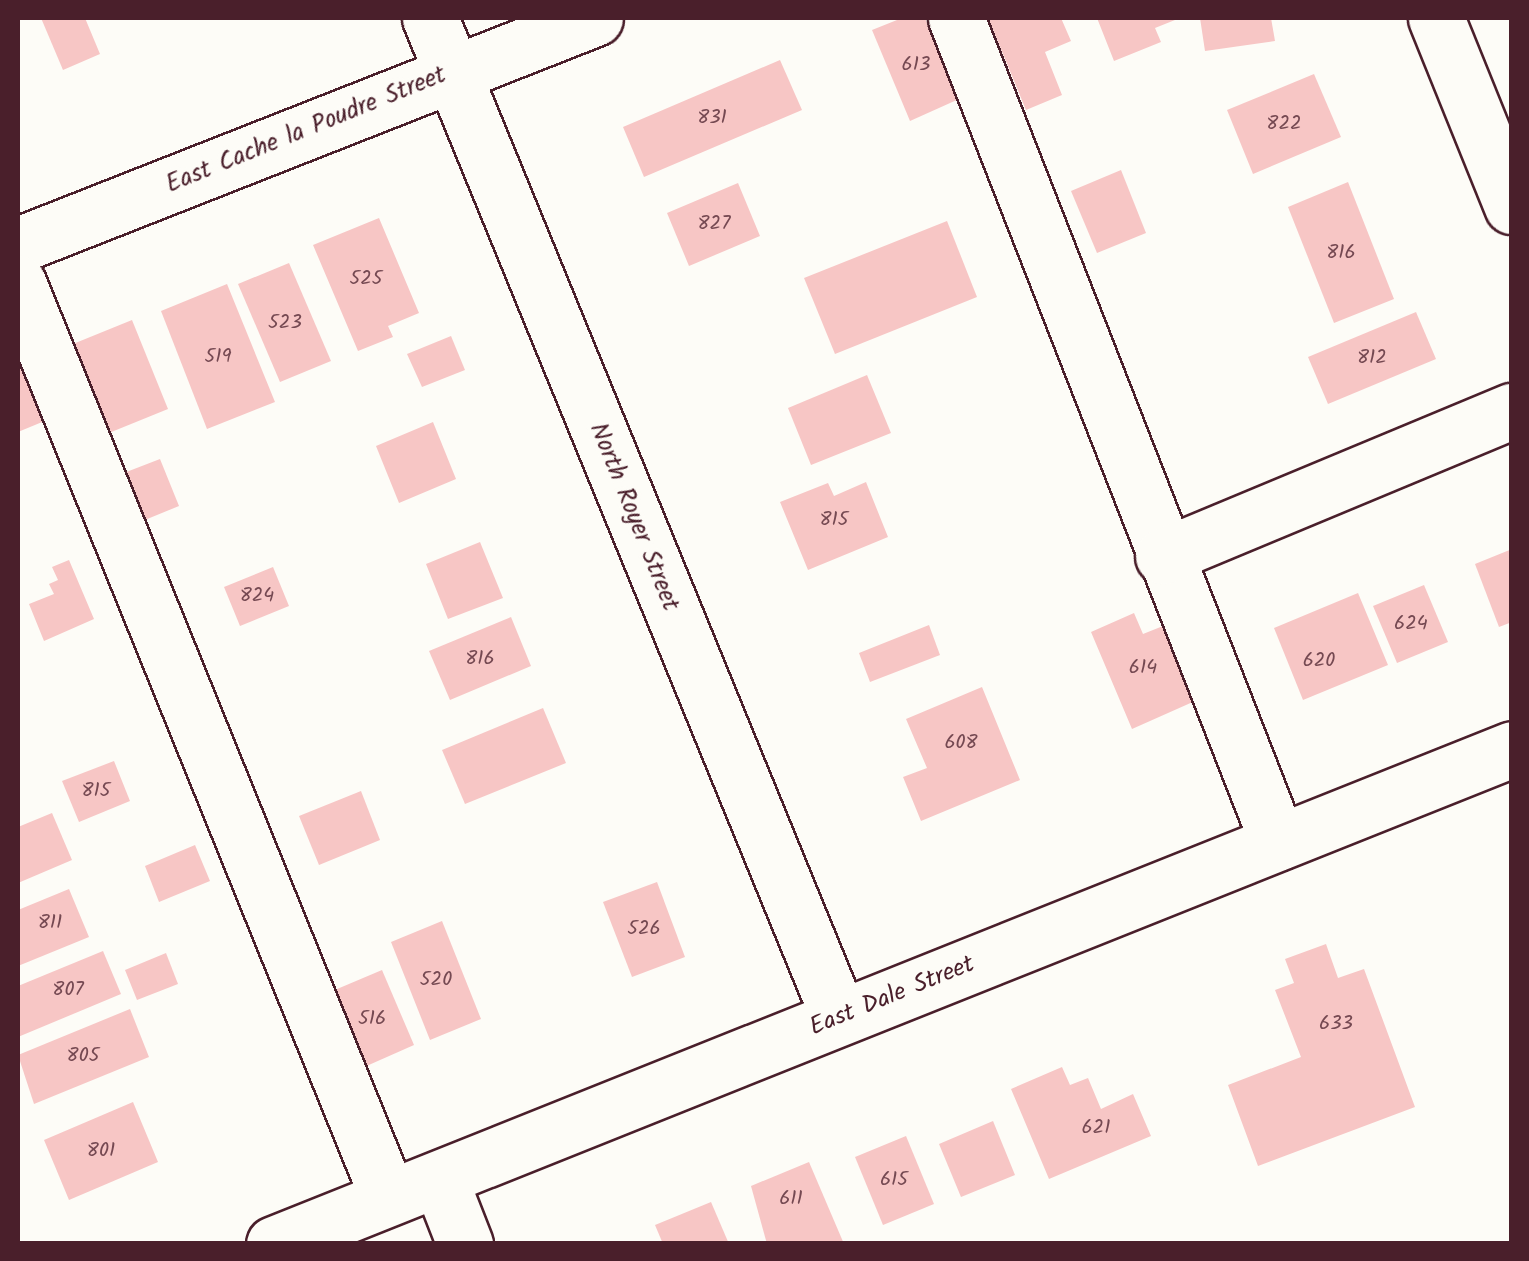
<!DOCTYPE html>
<style>
body{margin:0}
#map{position:relative;width:1529px;height:1261px;overflow:hidden;background:#fdfcf7;font-family:Kalam,sans-serif}
div>[style]{position:absolute}
[style*='--x']{left:calc(var(--x)*1px);top:calc(var(--y)*1px);width:calc(var(--w)*1px);rotate:calc(var(--a)*1deg)}
.building>*{inset:0;background:#f7c6c5}
.roads{filter:drop-shadow(2px 0 #4a1f2b) drop-shadow(-2px 0 #4a1f2b) drop-shadow(0 2px #4a1f2b) drop-shadow(0 -2px #4a1f2b)}
.minor>*{height:55px;margin:-27.5px;padding:0 27.5px;transform-origin:27.5px;border-radius:27.5px;background:#fdfcf7}
span{translate:-50% -50%;white-space:nowrap;text-align:center;line-height:1.15;-webkit-text-stroke:8px #fdfcf7;paint-order:stroke}
.number-label{font-size:20px;color:#754952}
.number-label span{-webkit-text-stroke-width:0}
.street-label{font-size:25px;color:#4a1f2b}
.frame{position:absolute;inset:0;border:20px solid #4a1f2b;pointer-events:none}
</style>
<div id="map">
<div class="building">
<div style="clip-path:polygon(41px 18px,85px 18px,100px 54px,63px 70px)"></div>
<div style="clip-path:polygon(902px 18px,925px 18px,959px 99px,910px 121px,872px 30px)"></div>
<div style="clip-path:polygon(1032px 18px,1061px 18px,1071px 41px,1045px 52px,1062px 95px,1026px 110px,989px 20px)"></div>
<div style="clip-path:polygon(1097px 18px,1180px 18px,1155px 28px,1161px 42px,1114px 61px)"></div>
<div style="clip-path:polygon(1200px 18px,1271px 18px,1275px 41px,1205px 51px)"></div>
<div style="clip-path:polygon(780px 60px,802px 110px,644px 177px,623px 127px)"></div>
<div style="clip-path:polygon(1314px 74px,1341px 137px,1253px 174px,1227px 110px)"></div>
<div style="clip-path:polygon(1121px 170px,1146px 233px,1097px 253px,1071px 191px)"></div>
<div style="clip-path:polygon(1348px 182px,1394px 299px,1334px 323px,1288px 207px)"></div>
<div style="clip-path:polygon(738px 183px,760px 236px,689px 266px,667px 213px)"></div>
<div style="clip-path:polygon(379px 218px,419px 313px,388px 326px,393px 337px,358px 351px,313px 245px)"></div>
<div style="clip-path:polygon(947px 221px,977px 297px,835px 354px,804px 278px)"></div>
<div style="clip-path:polygon(289px 263px,331px 361px,280px 382px,238px 284px)"></div>
<div style="clip-path:polygon(227px 284px,275px 402px,207px 429px,161px 311px)"></div>
<div style="clip-path:polygon(1416px 312px,1436px 359px,1328px 404px,1308px 357px)"></div>
<div style="clip-path:polygon(132px 320px,168px 409px,104px 435px,68px 346px)"></div>
<div style="clip-path:polygon(451px 336px,465px 370px,422px 387px,407px 354px)"></div>
<div style="clip-path:polygon(26px 367px,47px 420px,18px 432px,18px 370px)"></div>
<div style="clip-path:polygon(867px 375px,891px 433px,811px 465px,788px 408px)"></div>
<div style="clip-path:polygon(433px 422px,456px 479px,399px 503px,376px 446px)"></div>
<div style="clip-path:polygon(160px 459px,179px 506px,135px 524px,116px 476px)"></div>
<div style="clip-path:polygon(866px 482px,888px 537px,808px 570px,780px 502px,828px 483px,834px 496px)"></div>
<div style="clip-path:polygon(480px 542px,503px 598px,448px 619px,426px 564px)"></div>
<div style="clip-path:polygon(1512px 549px,1512px 622px,1499px 627px,1475px 564px)"></div>
<div style="clip-path:polygon(69px 560px,94px 619px,44px 641px,29px 604px,54px 594px,49px 584px,58px 580px,52px 567px)"></div>
<div style="clip-path:polygon(273px 567px,289px 606px,240px 626px,224px 587px)"></div>
<div style="clip-path:polygon(1424px 585px,1448px 642px,1397px 663px,1373px 606px)"></div>
<div style="clip-path:polygon(1358px 593px,1388px 665px,1303px 700px,1274px 628px)"></div>
<div style="clip-path:polygon(1134px 613px,1143px 634px,1163px 626px,1195px 701px,1132px 729px,1091px 632px)"></div>
<div style="clip-path:polygon(511px 617px,531px 666px,450px 700px,429px 651px)"></div>
<div style="clip-path:polygon(929px 625px,940px 655px,870px 682px,859px 653px)"></div>
<div style="clip-path:polygon(982px 687px,1020px 780px,921px 821px,903px 777px,927px 768px,906px 719px)"></div>
<div style="clip-path:polygon(543px 708px,566px 763px,465px 804px,442px 750px)"></div>
<div style="clip-path:polygon(114px 761px,130px 801px,79px 822px,62px 781px)"></div>
<div style="clip-path:polygon(361px 791px,380px 840px,319px 865px,299px 816px)"></div>
<div style="clip-path:polygon(52px 813px,72px 860px,18px 883px,18px 827px)"></div>
<div style="clip-path:polygon(195px 845px,210px 881px,159px 902px,145px 866px)"></div>
<div style="clip-path:polygon(657px 882px,685px 957px,632px 977px,603px 902px)"></div>
<div style="clip-path:polygon(69px 889px,89px 937px,18px 966px,18px 910px)"></div>
<div style="clip-path:polygon(442px 921px,481px 1019px,430px 1040px,391px 942px)"></div>
<div style="clip-path:polygon(1326px 944px,1338px 978px,1364px 969px,1415px 1107px,1258px 1166px,1228px 1085px,1301px 1057px,1275px 990px,1294px 983px,1285px 959px)"></div>
<div style="clip-path:polygon(103px 951px,121px 994px,18px 1037px,18px 986px)"></div>
<div style="clip-path:polygon(166px 953px,178px 984px,137px 1000px,125px 970px)"></div>
<div style="clip-path:polygon(382px 970px,414px 1045px,362px 1068px,330px 992px)"></div>
<div style="clip-path:polygon(130px 1009px,149px 1057px,34px 1104px,18px 1055px)"></div>
<div style="clip-path:polygon(1062px 1067px,1070px 1085px,1088px 1078px,1101px 1109px,1133px 1094px,1151px 1136px,1049px 1179px,1011px 1089px)"></div>
<div style="clip-path:polygon(133px 1102px,158px 1162px,69px 1200px,44px 1140px)"></div>
<div style="clip-path:polygon(993px 1121px,1015px 1175px,961px 1197px,939px 1144px)"></div>
<div style="clip-path:polygon(906px 1136px,934px 1204px,883px 1225px,855px 1157px)"></div>
<div style="clip-path:polygon(809px 1162px,844px 1244px,767px 1244px,751px 1186px)"></div>
<div style="clip-path:polygon(711px 1202px,729px 1244px,663px 1244px,655px 1225px)"></div>
</div>
<div class="roads">
<div class="minor">
<div style="--x:430;--y:18;--w:1079;--a:67.74"></div>
<div style="--x:956;--y:18;--w:885;--a:68.66"></div>
<div style="--x:1436;--y:18;--w:203;--a:68"></div>
<div style="--x:18;--y:245;--w:620;--a:-21.48"></div>
<div style="--x:18;--y:283;--w:986;--a:67.96"></div>
<div style="--x:1163;--y:556;--w:378;--a:-22.6"></div>
<div style="--x:440;--y:1180;--w:69;--a:68.7"></div>
<div style="--x:274;--y:1244;--w:1333;--a:-21.79"></div>
</div>
</div>
<div class="number-label">
<span style="left:916px;top:65px">613</span>
<span style="left:712px;top:118px">831</span>
<span style="left:1284px;top:124px">822</span>
<span style="left:714px;top:224px">827</span>
<span style="left:1341px;top:253px">816</span>
<span style="left:366px;top:279px">525</span>
<span style="left:285px;top:323px">523</span>
<span style="left:218px;top:357px">519</span>
<span style="left:1372px;top:358px">812</span>
<span style="left:834px;top:520px">815</span>
<span style="left:257px;top:596px">824</span>
<span style="left:1411px;top:624px">624</span>
<span style="left:480px;top:659px">816</span>
<span style="left:1319px;top:661px">620</span>
<span style="left:1143px;top:668px">614</span>
<span style="left:961px;top:743px">608</span>
<span style="left:96px;top:791px">815</span>
<span style="left:50px;top:923px">811</span>
<span style="left:644px;top:929px">526</span>
<span style="left:436px;top:980px">520</span>
<span style="left:68px;top:990px">807</span>
<span style="left:372px;top:1019px">516</span>
<span style="left:1336px;top:1024px">633</span>
<span style="left:83px;top:1056px">805</span>
<span style="left:1096px;top:1128px">621</span>
<span style="left:101px;top:1151px">801</span>
<span style="left:894px;top:1180px">615</span>
<span style="left:791px;top:1199px">611</span>
</div>
<div class="street-label">
<span style="left:306px;top:130px;rotate:-22deg">East Cache la Poudre Street</span>
<span style="left:634px;top:517px;rotate:68deg">North Royer Street</span>
<span style="left:892px;top:996px;rotate:-22deg">East Dale Street</span>
</div>
<div class="frame"></div>
</div>
